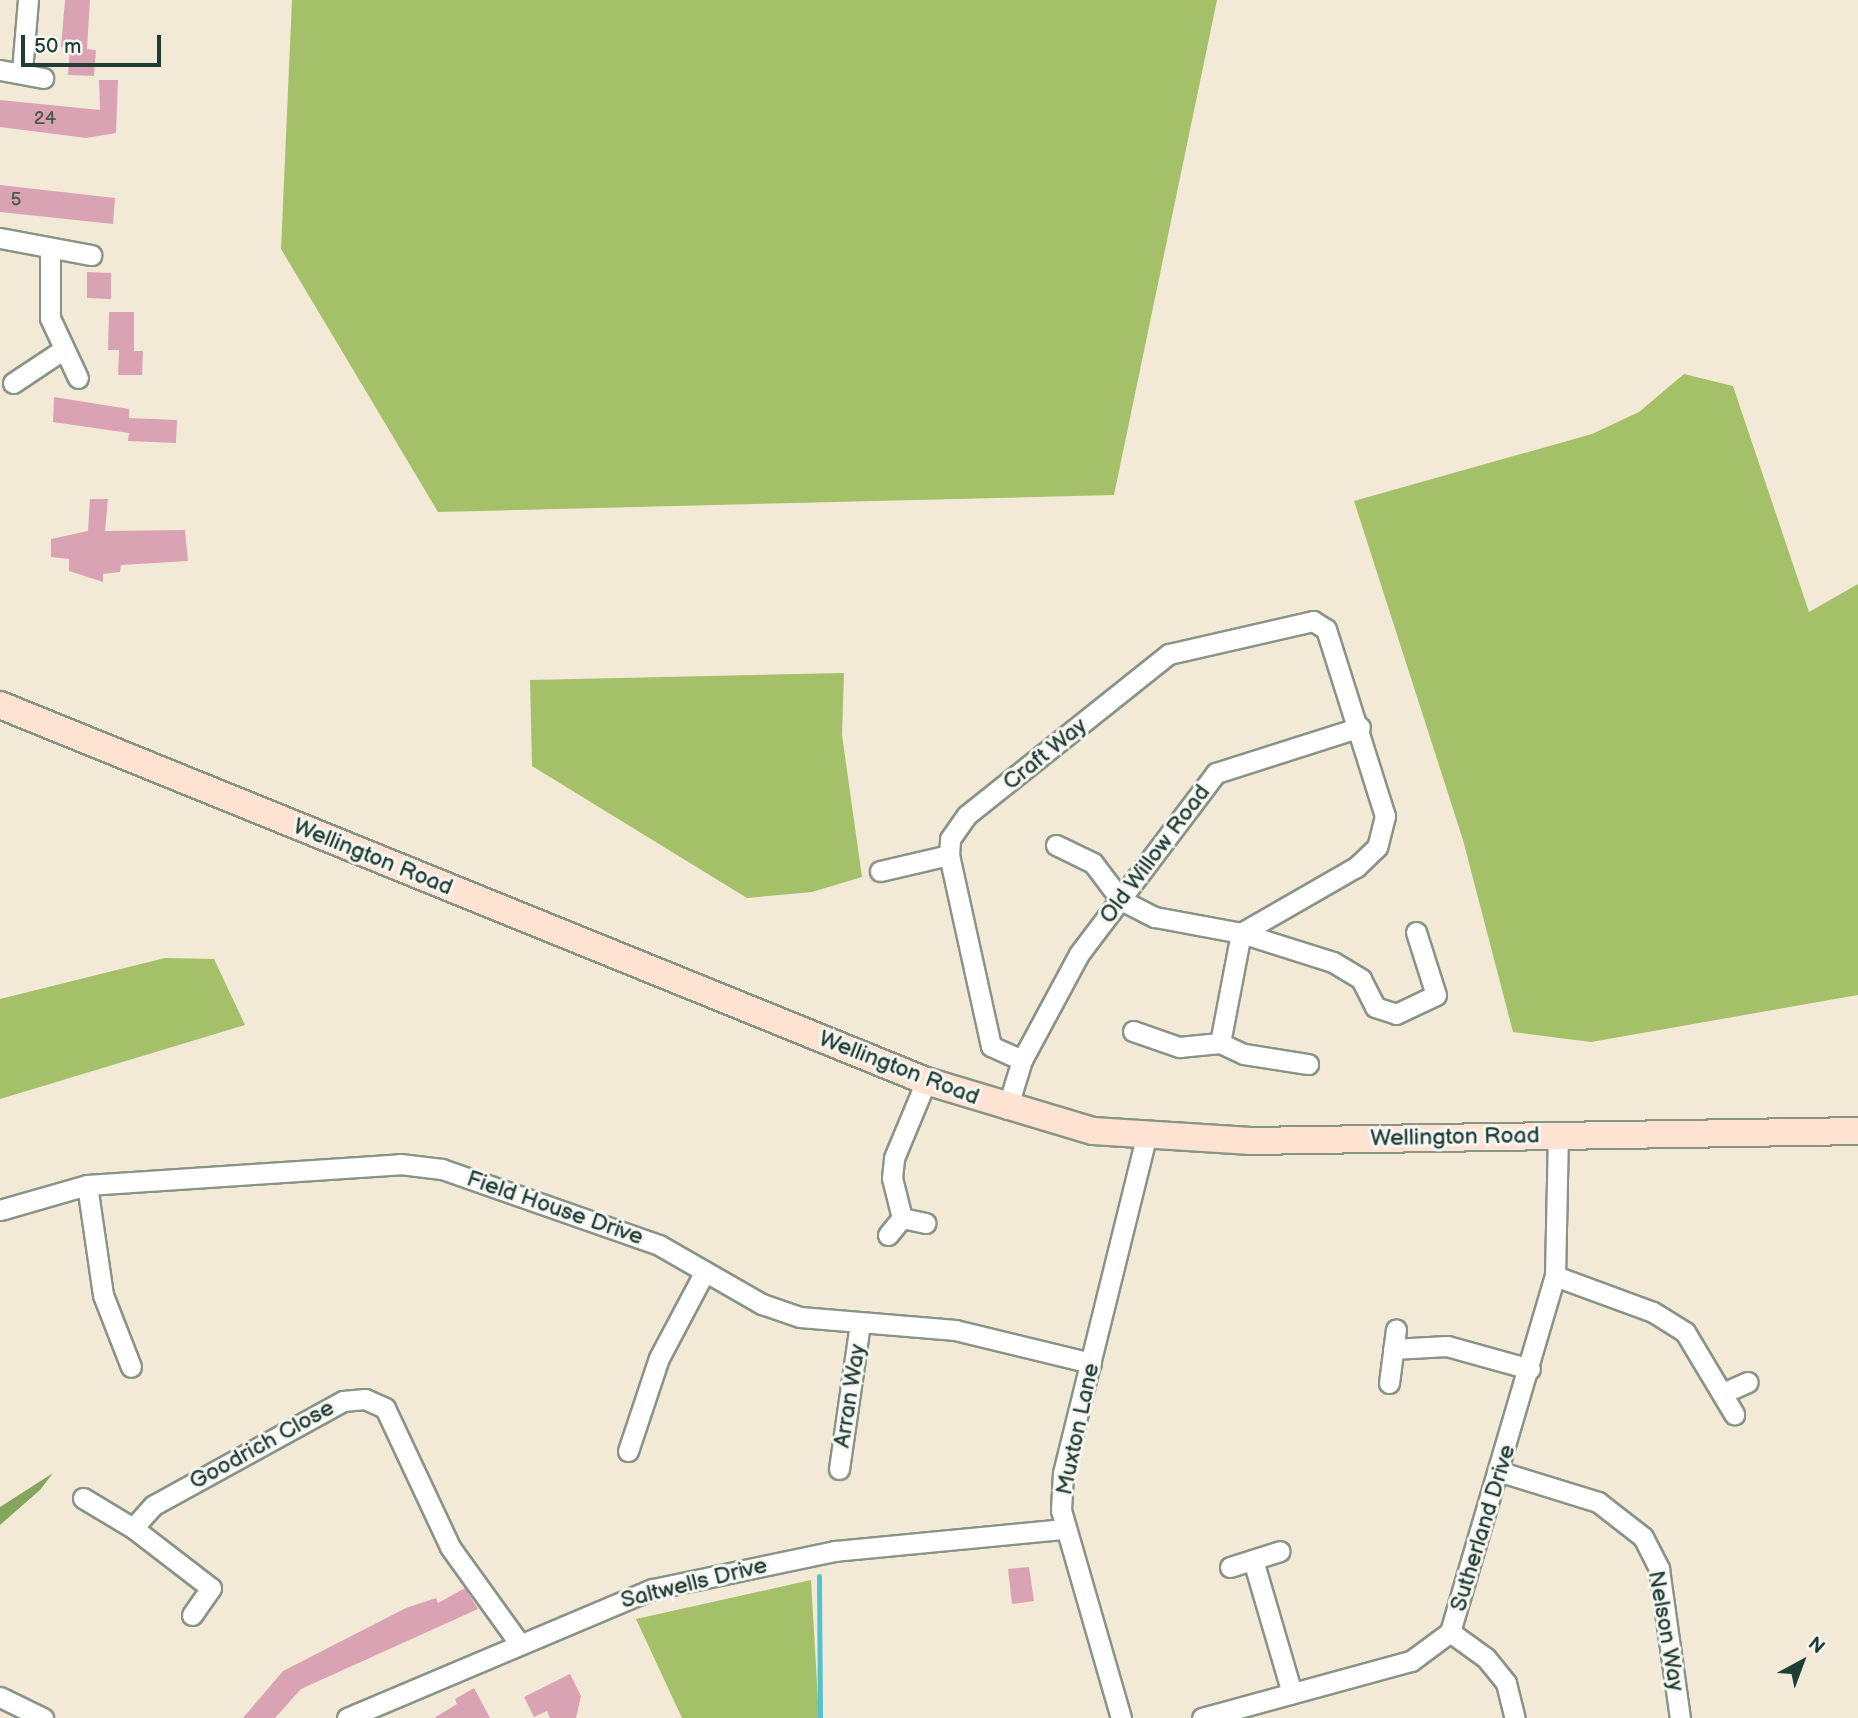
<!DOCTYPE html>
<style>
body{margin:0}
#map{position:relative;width:1858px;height:1718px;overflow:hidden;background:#f2ead7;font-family:"Balsamiq Sans",sans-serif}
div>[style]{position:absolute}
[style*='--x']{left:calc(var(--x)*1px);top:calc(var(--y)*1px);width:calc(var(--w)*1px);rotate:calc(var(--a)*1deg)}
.green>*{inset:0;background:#a4c068}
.forest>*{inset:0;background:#83a65c}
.stream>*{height:5px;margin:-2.5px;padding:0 2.5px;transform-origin:2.5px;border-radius:2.5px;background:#54c1cc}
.building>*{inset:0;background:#daa3b4}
.roads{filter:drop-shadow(2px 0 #889486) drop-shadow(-2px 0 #889486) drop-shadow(0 2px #889486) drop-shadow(0 -2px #889486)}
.street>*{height:19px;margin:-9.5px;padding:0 9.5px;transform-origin:9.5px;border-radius:9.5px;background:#fff}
.secondary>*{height:26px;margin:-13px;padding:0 13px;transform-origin:13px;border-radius:13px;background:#fee3d2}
span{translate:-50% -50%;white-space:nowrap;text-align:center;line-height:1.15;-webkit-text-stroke:6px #f6f6f2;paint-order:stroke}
.number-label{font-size:19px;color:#4e5654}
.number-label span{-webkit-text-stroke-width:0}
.street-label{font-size:23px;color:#1f3d34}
.north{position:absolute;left:1767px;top:1627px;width:70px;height:70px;-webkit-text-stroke:5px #f6f6f2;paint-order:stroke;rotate:41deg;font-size:19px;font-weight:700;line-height:28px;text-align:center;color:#1f3d34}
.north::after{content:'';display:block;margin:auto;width:24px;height:32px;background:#1f3d34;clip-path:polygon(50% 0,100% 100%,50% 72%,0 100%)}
.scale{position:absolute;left:21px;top:35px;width:140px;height:32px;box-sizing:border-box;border:4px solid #1f3d34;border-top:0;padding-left:9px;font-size:21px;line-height:24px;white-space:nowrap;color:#1f3d34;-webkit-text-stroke:5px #f6f6f2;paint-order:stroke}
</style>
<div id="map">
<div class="green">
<div style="clip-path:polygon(292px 0,1217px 0,1114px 495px,438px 512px,281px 249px)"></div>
<div style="clip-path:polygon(1684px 374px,1733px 386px,1809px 612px,1858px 584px,1858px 995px,1591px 1042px,1513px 1032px,1463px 840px,1354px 501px,1592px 434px,1639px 412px)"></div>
<div style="clip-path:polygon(844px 673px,842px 735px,862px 877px,812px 892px,747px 898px,532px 766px,530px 680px)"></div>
<div style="clip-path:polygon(165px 958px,214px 959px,245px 1025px,0 1099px,0 999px)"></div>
<div style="clip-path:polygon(811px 1580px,819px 1718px,682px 1718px,636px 1619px)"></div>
</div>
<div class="forest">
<div style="clip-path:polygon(53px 1473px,40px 1490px,0 1525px,0 1507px)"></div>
</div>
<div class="stream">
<div style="--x:819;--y:1576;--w:142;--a:89.6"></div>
</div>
<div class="building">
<div style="clip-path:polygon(65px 0,90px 0,87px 49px,96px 50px,94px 76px,68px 75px,70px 47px,61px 47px)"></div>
<div style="clip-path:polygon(99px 80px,118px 80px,116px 133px,86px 138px,0 127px,0 100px,100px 110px)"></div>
<div style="clip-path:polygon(0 185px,115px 198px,113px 224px,0 212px)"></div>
<div style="clip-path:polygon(87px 272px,111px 273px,111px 299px,87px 298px)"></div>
<div style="clip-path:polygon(109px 312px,134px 312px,134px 351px,143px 351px,142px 375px,118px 375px,119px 350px,108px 350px)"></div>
<div style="clip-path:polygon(54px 397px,129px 409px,129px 418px,177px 420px,176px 443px,128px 441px,129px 433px,53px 422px)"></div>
<div style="clip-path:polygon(90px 499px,108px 499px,105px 531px,185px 530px,188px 561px,121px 565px,120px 572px,103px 574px,103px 582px,69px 571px,69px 559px,51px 557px,51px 539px,88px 531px)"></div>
<div style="clip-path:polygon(1029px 1567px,1034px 1601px,1012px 1604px,1008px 1569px)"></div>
<div style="clip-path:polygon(465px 1588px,478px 1609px,301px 1689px,275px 1718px,243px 1718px,283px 1671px,406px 1608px,436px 1598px,438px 1603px)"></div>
<div style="clip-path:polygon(570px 1674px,581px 1696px,576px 1718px,550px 1718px,547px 1711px,534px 1717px,524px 1697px)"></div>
<div style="clip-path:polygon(474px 1688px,490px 1718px,434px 1718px,457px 1704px,455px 1699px)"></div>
</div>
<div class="roads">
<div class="street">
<div style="--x:0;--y:70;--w:44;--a:10.5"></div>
<div style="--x:22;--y:71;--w:71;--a:-85.2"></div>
<div style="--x:0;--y:238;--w:93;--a:10.6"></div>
<div style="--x:50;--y:249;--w:69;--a:90"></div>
<div style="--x:50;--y:318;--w:66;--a:65"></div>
<div style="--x:13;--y:383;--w:58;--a:-33.7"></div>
<div style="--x:1056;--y:845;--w:41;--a:25.9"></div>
<div style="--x:1093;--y:863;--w:46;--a:52.9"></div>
<div style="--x:1121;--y:900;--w:38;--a:27"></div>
<div style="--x:1155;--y:917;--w:87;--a:10.5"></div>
<div style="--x:1241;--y:933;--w:96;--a:17.5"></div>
<div style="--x:1333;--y:962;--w:33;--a:31"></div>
<div style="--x:1361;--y:979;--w:31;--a:63"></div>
<div style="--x:1375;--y:1007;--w:22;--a:18"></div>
<div style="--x:1396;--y:1014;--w:44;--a:-25.4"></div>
<div style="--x:1436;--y:995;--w:66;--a:-107.6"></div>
<div style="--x:880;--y:871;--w:71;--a:-13.1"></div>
<div style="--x:1133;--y:1031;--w:49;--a:19.2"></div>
<div style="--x:1179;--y:1047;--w:41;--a:-5.6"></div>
<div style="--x:1220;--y:1043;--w:26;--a:25"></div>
<div style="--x:1244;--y:1054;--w:65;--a:8.9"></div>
<div style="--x:1220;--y:1043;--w:112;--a:-79.2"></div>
<div style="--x:1022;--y:1060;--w:120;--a:-61.7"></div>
<div style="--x:1079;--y:954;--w:227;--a:-52.9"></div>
<div style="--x:1216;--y:773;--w:151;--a:-17.7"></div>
<div style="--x:1007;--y:1109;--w:51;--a:-73"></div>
<div style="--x:1022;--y:1060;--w:34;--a:-156"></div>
<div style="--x:991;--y:1046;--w:196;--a:-102.4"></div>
<div style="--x:949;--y:855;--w:16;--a:-86"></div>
<div style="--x:950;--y:839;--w:29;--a:-55"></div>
<div style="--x:967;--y:815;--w:258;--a:-38.6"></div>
<div style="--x:1169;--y:654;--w:148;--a:-12.9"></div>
<div style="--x:1313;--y:621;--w:15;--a:32"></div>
<div style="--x:1326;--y:629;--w:196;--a:72.5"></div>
<div style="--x:1385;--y:816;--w:32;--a:104"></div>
<div style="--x:1377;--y:847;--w:29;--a:136"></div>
<div style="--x:1356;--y:867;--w:133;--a:150.1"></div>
<div style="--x:87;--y:1185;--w:111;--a:81.7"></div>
<div style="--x:103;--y:1295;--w:77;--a:68.7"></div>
<div style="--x:0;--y:1210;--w:91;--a:-16"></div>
<div style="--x:87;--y:1185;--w:314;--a:-3.8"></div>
<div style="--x:400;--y:1164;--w:42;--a:6.8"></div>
<div style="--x:442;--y:1169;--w:230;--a:19.3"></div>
<div style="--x:659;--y:1245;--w:119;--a:29.8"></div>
<div style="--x:762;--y:1304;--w:40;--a:18.9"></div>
<div style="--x:800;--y:1317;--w:156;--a:4.8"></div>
<div style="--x:955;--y:1330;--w:140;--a:13.6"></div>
<div style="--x:902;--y:1218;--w:24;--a:12"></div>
<div style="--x:888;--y:1235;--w:22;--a:-51"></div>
<div style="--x:902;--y:1218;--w:41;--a:-104"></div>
<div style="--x:892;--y:1178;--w:20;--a:-84"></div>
<div style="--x:894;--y:1158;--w:83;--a:-67.4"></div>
<div style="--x:1555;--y:1276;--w:104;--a:20.2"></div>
<div style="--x:1653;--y:1312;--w:38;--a:32"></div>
<div style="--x:1685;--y:1332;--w:96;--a:59.1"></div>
<div style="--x:1393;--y:1349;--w:54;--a:-3.2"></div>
<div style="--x:1447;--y:1346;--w:86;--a:15.5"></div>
<div style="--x:1389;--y:1383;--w:54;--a:-82.6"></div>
<div style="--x:1723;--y:1393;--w:27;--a:-24"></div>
<div style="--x:628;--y:1451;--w:98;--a:-71.6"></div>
<div style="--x:659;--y:1358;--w:98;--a:-62.1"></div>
<div style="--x:839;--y:1469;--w:148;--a:-81.8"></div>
<div style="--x:1501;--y:1472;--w:102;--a:17.2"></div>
<div style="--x:1598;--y:1502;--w:57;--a:37.9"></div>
<div style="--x:1643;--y:1537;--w:36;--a:63"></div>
<div style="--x:1659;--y:1569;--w:150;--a:82"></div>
<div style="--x:83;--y:1498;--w:58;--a:31"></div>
<div style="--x:1253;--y:1560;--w:139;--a:73.7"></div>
<div style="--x:1230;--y:1567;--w:52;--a:-17.7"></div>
<div style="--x:192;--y:1615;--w:33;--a:-55"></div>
<div style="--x:211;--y:1588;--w:98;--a:-142.4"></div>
<div style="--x:133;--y:1528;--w:31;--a:-48"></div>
<div style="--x:154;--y:1505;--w:216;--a:-28.8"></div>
<div style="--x:343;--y:1401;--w:22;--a:-5"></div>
<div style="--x:365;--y:1399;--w:22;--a:24"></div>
<div style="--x:385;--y:1408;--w:153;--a:64.9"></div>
<div style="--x:450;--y:1547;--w:118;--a:54.3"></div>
<div style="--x:1450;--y:1632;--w:44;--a:35.8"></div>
<div style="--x:1486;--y:1658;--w:32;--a:51"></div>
<div style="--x:1506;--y:1683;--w:36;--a:76"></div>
<div style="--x:0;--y:1697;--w:48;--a:26"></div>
<div style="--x:347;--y:1718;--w:332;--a:-22.9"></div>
<div style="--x:653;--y:1589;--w:186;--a:-11.8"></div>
<div style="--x:835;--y:1551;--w:229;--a:-5.5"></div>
<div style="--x:1121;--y:1718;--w:216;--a:-106.1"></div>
<div style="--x:1061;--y:1510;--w:37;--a:-87"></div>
<div style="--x:1063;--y:1473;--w:346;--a:-76.1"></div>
<div style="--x:1202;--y:1718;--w:217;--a:-15.3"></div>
<div style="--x:1411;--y:1661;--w:49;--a:-36.6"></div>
<div style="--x:1450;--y:1632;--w:371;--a:-73.6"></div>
<div style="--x:1555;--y:1276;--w:140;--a:-88.8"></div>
</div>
<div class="secondary">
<div style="--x:0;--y:705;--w:999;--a:22.1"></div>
<div style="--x:926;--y:1081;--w:174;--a:16.7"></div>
<div style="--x:1093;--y:1131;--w:158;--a:3.6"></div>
<div style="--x:1251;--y:1141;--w:607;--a:-0.94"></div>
</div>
</div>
<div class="number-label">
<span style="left:45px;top:119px">24</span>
<span style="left:16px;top:200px">5</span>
</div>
<div class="street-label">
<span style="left:1045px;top:754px;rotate:-39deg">Craft Way</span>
<span style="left:1155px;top:854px;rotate:-53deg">Old Willow Road</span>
<span style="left:373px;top:857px;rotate:22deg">Wellington Road</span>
<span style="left:899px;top:1068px;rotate:21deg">Wellington Road</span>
<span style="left:1455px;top:1137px;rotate:-1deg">Wellington Road</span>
<span style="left:555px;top:1208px;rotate:19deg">Field House Drive</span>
<span style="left:850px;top:1396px;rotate:-81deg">Arran Way</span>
<span style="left:1078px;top:1429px;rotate:-78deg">Muxton Lane</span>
<span style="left:262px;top:1445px;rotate:-29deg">Goodrich Close</span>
<span style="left:1483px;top:1528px;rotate:-73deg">Sutherland Drive</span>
<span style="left:694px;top:1583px;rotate:-14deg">Saltwells Drive</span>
<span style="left:1666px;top:1631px;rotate:80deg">Nelson Way</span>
</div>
<div class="north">N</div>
<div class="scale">50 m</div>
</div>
